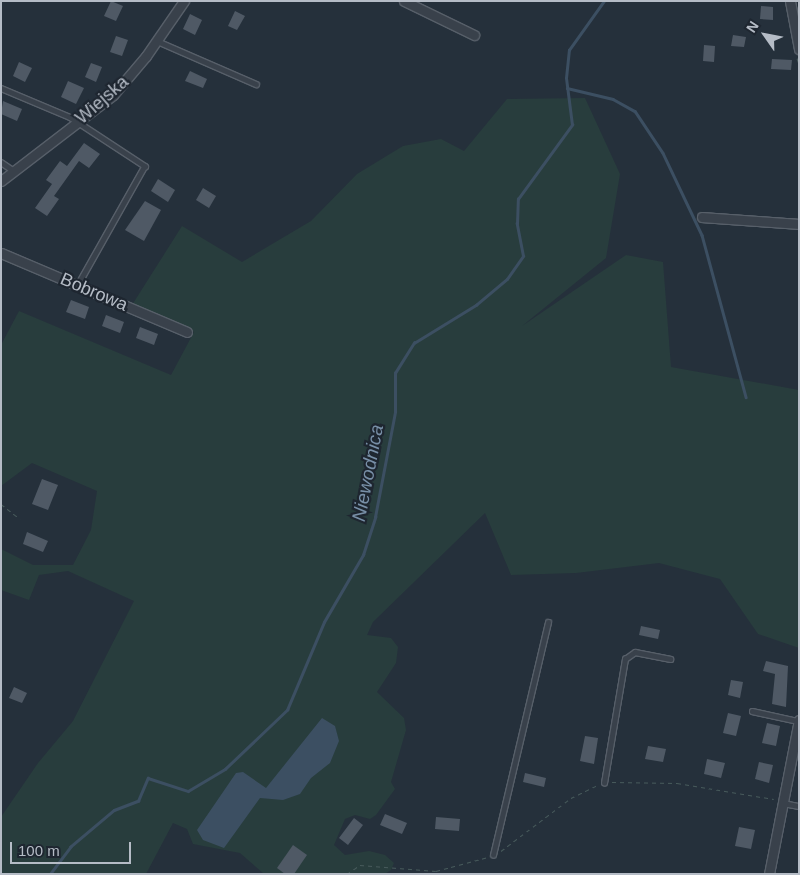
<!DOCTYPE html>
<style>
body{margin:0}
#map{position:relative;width:800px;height:875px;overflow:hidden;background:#25303b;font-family:Arial,sans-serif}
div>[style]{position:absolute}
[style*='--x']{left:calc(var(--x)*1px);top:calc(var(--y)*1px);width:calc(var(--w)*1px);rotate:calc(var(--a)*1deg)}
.green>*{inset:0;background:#283d3d}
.water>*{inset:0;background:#3c4f62}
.stream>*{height:2.5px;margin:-1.25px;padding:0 1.25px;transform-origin:1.25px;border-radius:1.25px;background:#3c4f62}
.building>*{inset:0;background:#4f5965}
.path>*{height:1px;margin-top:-0.5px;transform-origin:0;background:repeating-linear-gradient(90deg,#475a5b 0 4px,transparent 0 8px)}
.roads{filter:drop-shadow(1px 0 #575f69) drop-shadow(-1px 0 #575f69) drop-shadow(0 1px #575f69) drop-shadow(0 -1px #575f69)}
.lane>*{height:4.5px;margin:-2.25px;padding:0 2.25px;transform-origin:2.25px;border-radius:2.25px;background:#39414b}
.street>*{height:9px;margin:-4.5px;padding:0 4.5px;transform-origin:4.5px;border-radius:4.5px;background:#39414b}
span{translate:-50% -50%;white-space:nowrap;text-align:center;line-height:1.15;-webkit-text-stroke:4.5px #1e2630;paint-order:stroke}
.street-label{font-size:18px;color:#b5bcc6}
.water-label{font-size:19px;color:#788fa7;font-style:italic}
.frame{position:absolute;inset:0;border:2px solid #b5bcc6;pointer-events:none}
.north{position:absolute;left:740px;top:10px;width:50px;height:50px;-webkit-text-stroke:4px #1e2630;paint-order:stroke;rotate:303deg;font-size:14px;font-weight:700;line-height:20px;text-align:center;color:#b5bcc6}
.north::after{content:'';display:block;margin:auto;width:18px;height:22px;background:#b5bcc6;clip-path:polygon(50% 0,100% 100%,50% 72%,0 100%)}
.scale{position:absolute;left:10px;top:842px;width:121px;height:22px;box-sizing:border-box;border:2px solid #b5bcc6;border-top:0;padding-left:6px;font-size:15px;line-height:18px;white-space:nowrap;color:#b5bcc6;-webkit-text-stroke:4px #1e2630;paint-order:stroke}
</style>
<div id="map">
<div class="green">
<div style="clip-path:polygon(585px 98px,620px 174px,606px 258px,522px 326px,626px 255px,663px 262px,671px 367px,799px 390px,799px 648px,758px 634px,720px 579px,659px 563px,576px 573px,511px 575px,485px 513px,373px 622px,367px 635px,391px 638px,398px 647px,396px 663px,377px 692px,404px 718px,406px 730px,391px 782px,395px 789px,376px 815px,370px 819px,355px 815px,345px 819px,334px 845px,345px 855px,369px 851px,385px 855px,394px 863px,391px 870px,385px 874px,264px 874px,240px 853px,193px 844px,187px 829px,173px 823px,146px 874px,1px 874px,1px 817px,38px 763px,73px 721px,134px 601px,68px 571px,39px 575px,29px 600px,1px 590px,1px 549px,33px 565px,73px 565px,91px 530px,97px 491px,32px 463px,1px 486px,1px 345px,19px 311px,171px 375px,194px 332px,132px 305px,182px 226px,242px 262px,311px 221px,357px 174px,403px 146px,441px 139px,464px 151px,507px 99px)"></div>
</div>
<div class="water">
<div style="clip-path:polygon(322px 718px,335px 726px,339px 741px,330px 763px,311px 778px,300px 794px,283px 800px,260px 798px,224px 848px,203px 840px,197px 830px,236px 773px,243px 772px,266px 788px)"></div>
</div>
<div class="stream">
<div style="--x:567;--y:88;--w:47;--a:13.4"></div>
<div style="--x:613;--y:99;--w:25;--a:29"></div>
<div style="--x:635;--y:111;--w:50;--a:56.3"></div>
<div style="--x:663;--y:153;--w:91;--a:64.6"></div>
<div style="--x:702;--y:235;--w:168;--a:74.8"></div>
<div style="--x:50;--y:874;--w:34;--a:-53"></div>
<div style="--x:70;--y:847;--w:57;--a:-40.1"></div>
<div style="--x:114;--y:810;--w:26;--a:-21"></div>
<div style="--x:138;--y:801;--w:25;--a:-67"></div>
<div style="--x:148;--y:778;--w:42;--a:18"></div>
<div style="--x:188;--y:791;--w:43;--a:-30.7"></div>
<div style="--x:225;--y:769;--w:86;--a:-43.6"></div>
<div style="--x:287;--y:710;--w:95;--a:-67.2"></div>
<div style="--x:324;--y:622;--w:78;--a:-59.8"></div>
<div style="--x:363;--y:555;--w:40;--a:-72"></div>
<div style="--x:375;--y:517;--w:107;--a:-79.2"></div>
<div style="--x:395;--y:412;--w:39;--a:-90"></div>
<div style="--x:395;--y:373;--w:36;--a:-58"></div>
<div style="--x:414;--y:343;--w:73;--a:-31.5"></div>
<div style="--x:476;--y:305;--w:40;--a:-40"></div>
<div style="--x:507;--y:279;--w:28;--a:-55"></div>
<div style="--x:523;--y:256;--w:33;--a:-101"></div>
<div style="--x:517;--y:224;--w:25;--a:-88"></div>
<div style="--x:518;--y:199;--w:92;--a:-53.9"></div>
<div style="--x:572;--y:125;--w:47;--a:-97.3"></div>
<div style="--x:566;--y:78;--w:28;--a:-84"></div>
<div style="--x:569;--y:50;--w:60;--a:-54.5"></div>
</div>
<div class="building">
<div style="clip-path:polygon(111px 1px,123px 6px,116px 21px,104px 16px)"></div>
<div style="clip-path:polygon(761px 6px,773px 7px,773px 20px,760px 19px)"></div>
<div style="clip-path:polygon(235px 11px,245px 16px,237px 30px,228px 26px)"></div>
<div style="clip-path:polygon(190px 14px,202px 20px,195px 35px,183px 29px)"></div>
<div style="clip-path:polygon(733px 35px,746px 37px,744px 47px,731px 46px)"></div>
<div style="clip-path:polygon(116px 36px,128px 40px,122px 56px,110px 52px)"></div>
<div style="clip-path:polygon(704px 45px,715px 46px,714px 62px,703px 61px)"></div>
<div style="clip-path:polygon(772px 59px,792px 60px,791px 70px,771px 69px)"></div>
<div style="clip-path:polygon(19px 62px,32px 68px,25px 82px,13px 76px)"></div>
<div style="clip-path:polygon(91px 63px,102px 67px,96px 82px,85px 77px)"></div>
<div style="clip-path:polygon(190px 71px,207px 79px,203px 88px,185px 81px)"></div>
<div style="clip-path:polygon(68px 81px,84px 88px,76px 104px,61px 97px)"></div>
<div style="clip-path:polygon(3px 101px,22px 109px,17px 121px,1px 114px)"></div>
<div style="clip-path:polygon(84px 143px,100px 154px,89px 168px,79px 161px,54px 196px,59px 199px,47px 216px,35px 208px,52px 184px,46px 180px,60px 161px,67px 166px)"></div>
<div style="clip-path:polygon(158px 179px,175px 190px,168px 202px,151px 191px)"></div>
<div style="clip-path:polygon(203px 188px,216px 196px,209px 208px,196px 200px)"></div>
<div style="clip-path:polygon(145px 201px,161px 210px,144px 241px,125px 230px)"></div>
<div style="clip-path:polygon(71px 300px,89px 307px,85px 319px,66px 312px)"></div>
<div style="clip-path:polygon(106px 315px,124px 322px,120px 333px,102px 326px)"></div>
<div style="clip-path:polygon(140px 327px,158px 334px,154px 345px,136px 338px)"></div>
<div style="clip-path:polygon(42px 479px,58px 485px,48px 510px,32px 504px)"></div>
<div style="clip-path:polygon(27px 532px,48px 541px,43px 552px,23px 544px)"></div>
<div style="clip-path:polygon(641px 626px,660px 630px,658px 639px,639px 635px)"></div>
<div style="clip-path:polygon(766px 661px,788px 666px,786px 707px,772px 704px,775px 674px,763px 671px)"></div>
<div style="clip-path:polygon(731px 680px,743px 682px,740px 698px,728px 695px)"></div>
<div style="clip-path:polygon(14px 687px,27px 693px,22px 703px,9px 698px)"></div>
<div style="clip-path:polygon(728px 713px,741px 716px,736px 736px,723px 733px)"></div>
<div style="clip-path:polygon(767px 723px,780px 726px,776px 746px,762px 743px)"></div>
<div style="clip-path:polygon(585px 736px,598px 738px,594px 764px,580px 761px)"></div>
<div style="clip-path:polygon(648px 746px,666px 749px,663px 762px,645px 759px)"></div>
<div style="clip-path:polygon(707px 759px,725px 763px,721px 778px,704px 774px)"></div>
<div style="clip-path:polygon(759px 762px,773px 765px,769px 783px,755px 779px)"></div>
<div style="clip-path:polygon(525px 773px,546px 778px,544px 787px,523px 782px)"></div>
<div style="clip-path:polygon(385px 814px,407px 823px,402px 834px,380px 825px)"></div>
<div style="clip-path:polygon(436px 817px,460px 819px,459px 831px,435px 829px)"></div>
<div style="clip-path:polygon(354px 818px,363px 825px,348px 845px,339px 838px)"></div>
<div style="clip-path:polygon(739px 827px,755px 830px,751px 849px,735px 846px)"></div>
<div style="clip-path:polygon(293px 845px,307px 855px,294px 874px,285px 874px,277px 868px)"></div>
</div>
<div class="path">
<div style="--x:797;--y:58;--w:6;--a:72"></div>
<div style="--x:1;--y:504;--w:24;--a:38"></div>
<div style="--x:612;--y:782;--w:65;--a:0.9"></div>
<div style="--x:677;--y:783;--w:98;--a:9.4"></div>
<div style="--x:501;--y:851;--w:88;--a:-37.1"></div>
<div style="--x:571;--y:798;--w:30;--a:-26"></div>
<div style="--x:347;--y:874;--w:16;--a:-35"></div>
<div style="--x:360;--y:865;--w:76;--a:4.5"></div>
<div style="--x:436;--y:871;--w:54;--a:-15.1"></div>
</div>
<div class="roads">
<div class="lane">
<div style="--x:157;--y:41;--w:108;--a:23.5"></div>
<div style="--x:1;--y:88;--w:75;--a:22.8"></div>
<div style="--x:70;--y:117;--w:90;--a:33.2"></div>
<div style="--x:145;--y:166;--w:137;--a:119.4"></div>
<div style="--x:1;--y:162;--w:16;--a:35"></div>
<div style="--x:752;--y:711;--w:47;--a:12.3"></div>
<div style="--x:604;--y:783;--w:126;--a:-80.4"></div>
<div style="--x:625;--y:659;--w:12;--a:-35"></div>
<div style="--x:635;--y:652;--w:36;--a:11"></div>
<div style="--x:783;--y:803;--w:16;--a:11"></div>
<div style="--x:493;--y:855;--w:239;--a:-76.7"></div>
</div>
<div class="street">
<div style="--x:404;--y:1;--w:78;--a:25.9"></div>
<div style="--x:790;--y:1;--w:49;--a:79.4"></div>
<div style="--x:1;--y:181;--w:141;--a:-37.5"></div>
<div style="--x:113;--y:95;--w:51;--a:-49.8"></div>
<div style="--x:146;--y:56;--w:67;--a:-55.4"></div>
<div style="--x:702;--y:217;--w:97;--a:4.1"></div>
<div style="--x:1;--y:253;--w:202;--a:23"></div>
<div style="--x:769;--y:874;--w:157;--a:-79"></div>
</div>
</div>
<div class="street-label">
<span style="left:102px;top:100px;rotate:-41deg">Wiejska</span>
<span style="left:94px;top:292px;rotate:23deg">Bobrowa</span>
</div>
<div class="water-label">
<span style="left:368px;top:473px;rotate:-79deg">Niewodnica</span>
</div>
<div class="frame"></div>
<div class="north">N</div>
<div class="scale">100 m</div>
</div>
